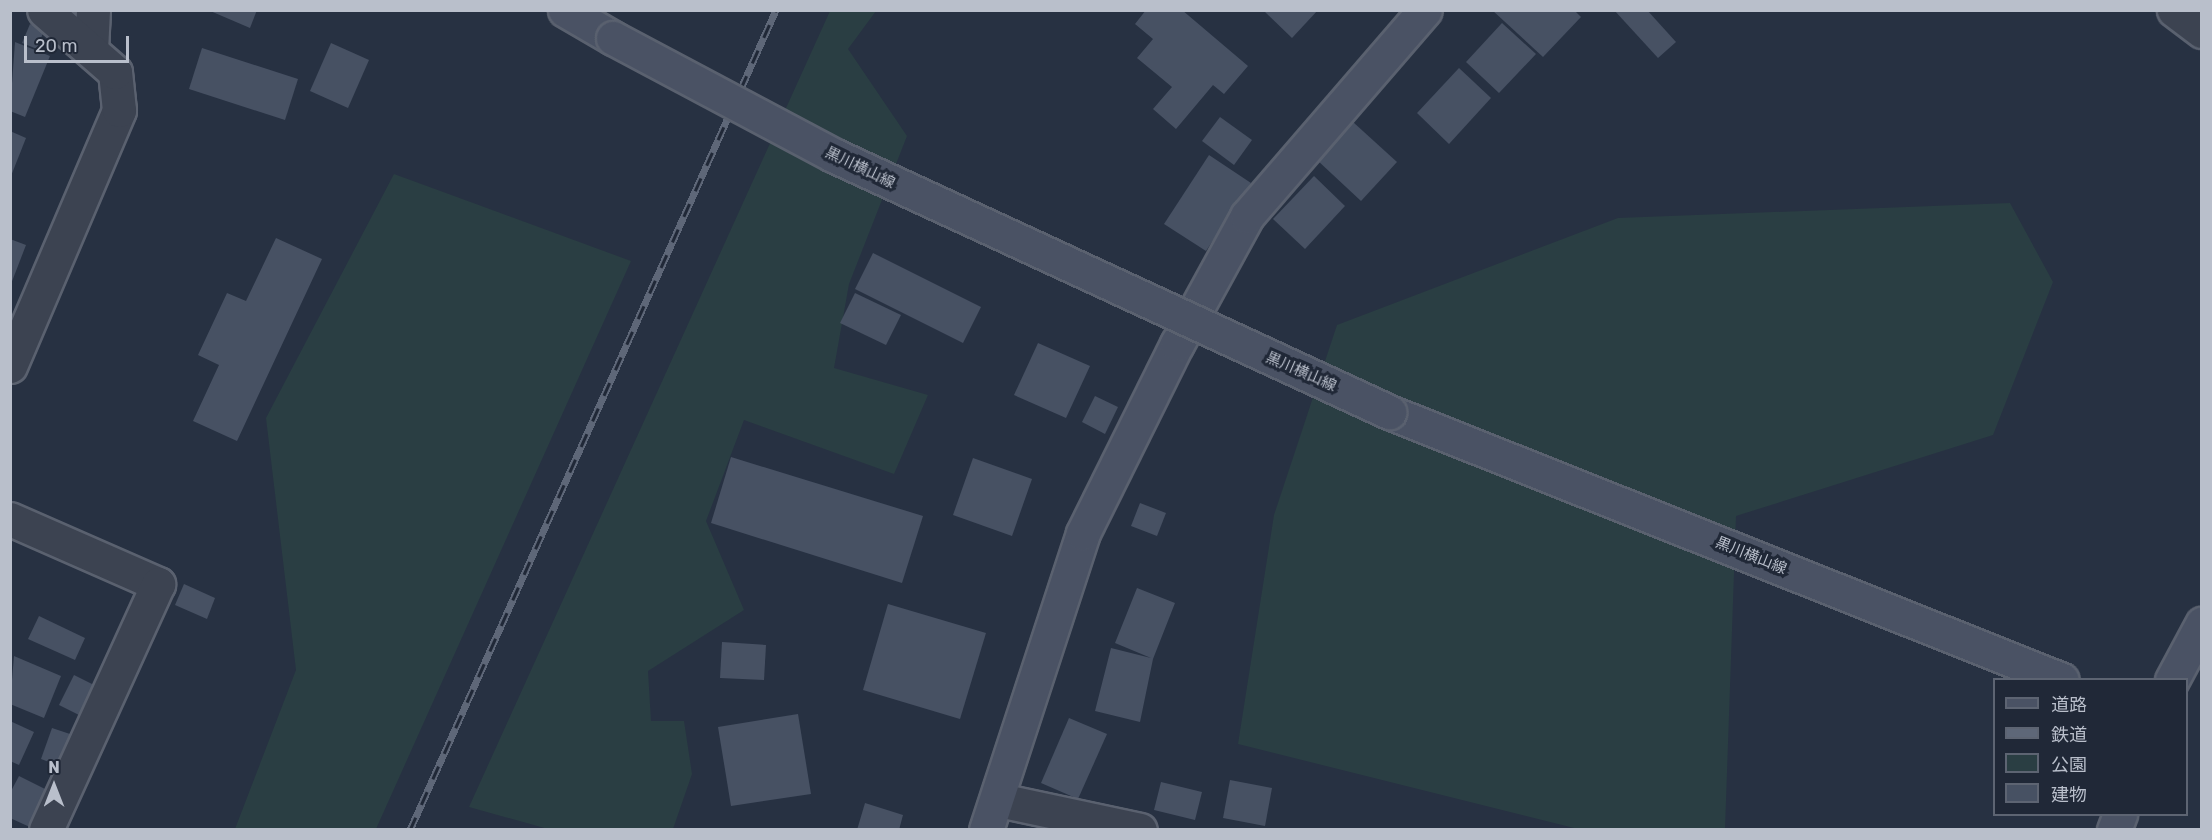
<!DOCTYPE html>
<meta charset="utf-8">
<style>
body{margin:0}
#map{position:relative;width:2212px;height:840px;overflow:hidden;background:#273142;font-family:Rubik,"Noto Sans JP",sans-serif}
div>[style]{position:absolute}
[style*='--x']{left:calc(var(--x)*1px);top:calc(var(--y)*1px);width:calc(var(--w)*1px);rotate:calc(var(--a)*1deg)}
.green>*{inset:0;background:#2a3e43}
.building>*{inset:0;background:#475163}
.roads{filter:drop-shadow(2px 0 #5a616f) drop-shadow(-2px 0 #5a616f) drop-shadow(0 2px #5a616f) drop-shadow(0 -2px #5a616f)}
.street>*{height:33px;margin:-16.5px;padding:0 16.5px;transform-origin:16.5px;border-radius:16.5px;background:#3c4351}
.secondary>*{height:33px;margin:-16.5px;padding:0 16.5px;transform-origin:16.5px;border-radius:16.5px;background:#4a5264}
.rail>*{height:7px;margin-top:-3.5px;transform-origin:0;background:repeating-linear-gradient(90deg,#202837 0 14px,#5e6778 0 28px);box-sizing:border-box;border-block:2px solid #5e6778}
.bridges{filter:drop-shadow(2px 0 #5a616f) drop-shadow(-2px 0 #5a616f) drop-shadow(0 2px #5a616f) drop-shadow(0 -2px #5a616f)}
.secondary-bridge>*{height:33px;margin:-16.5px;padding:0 16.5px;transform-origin:16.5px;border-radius:16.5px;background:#4a5264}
span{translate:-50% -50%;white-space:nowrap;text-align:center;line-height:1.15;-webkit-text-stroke:6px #202837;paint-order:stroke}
.street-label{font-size:15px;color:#b9bfcb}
.frame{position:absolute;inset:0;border:12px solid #b9bfcb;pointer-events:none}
.legend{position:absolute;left:1993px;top:678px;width:195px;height:138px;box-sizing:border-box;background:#202837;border:2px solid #5d6472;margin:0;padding:8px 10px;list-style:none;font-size:18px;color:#b9bfcb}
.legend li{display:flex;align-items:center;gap:12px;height:30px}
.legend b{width:30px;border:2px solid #5d6472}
.north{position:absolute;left:24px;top:756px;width:60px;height:60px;-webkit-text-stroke:4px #202837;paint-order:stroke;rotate:0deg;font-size:16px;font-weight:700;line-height:24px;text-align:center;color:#b9bfcb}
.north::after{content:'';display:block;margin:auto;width:21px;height:27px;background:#b9bfcb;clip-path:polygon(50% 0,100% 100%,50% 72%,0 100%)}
.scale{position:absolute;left:24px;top:36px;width:105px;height:27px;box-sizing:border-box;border:3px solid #b9bfcb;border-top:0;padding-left:8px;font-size:18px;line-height:21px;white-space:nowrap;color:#b9bfcb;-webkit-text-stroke:4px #202837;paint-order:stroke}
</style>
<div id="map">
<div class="green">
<div style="clip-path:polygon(830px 11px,876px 11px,848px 49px,907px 136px,849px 284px,834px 368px,928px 395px,894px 474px,744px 420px,706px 521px,744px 610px,648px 671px,651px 721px,684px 721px,692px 774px,673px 829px,548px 829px,469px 807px)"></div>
<div style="clip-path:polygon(394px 174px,631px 261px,376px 829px,235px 829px,296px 670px,266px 418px)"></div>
<div style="clip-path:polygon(2010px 203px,2053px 282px,1993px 435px,1736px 516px,1725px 829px,1578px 829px,1238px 744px,1274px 515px,1337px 325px,1618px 218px)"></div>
</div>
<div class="building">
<div style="clip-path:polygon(208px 10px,257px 10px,250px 28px)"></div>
<div style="clip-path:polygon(1146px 10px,1182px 10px,1248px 66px,1224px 94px,1213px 85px,1176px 129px,1153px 109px,1172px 87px,1137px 58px,1153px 39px,1135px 24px)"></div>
<div style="clip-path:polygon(1263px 10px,1318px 10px,1292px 38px)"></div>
<div style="clip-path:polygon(1492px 10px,1574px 10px,1581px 17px,1543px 57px)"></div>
<div style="clip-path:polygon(1614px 10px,1647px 10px,1676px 42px,1658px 58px)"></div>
<div style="clip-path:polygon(1502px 23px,1536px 54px,1499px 93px,1466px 62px)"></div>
<div style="clip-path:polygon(30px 24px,44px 30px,37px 49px,22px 43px)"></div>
<div style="clip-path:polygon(15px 42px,50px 56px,25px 117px,10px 111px)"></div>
<div style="clip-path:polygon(331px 43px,369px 60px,348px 108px,310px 91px)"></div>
<div style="clip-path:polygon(202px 48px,298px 79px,285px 120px,189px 89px)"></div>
<div style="clip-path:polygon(1459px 68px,1491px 98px,1449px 144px,1417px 113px)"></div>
<div style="clip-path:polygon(1220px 117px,1252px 140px,1234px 165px,1202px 141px)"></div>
<div style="clip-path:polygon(1353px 122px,1397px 162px,1361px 201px,1317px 160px)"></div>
<div style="clip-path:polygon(10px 131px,26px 138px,11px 176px,10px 176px)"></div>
<div style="clip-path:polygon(1209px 155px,1251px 183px,1206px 251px,1164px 224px)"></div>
<div style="clip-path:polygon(1314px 176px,1345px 206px,1305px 249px,1273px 219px)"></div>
<div style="clip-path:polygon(276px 238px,322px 259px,237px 441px,193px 421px,219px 365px,198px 355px,227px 293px,246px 301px)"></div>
<div style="clip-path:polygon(10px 239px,26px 245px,11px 284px,10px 284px)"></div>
<div style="clip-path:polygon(873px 253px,981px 307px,963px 343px,855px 289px)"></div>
<div style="clip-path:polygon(855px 293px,901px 315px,886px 345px,840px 323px)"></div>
<div style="clip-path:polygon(1038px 343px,1090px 366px,1066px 418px,1014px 395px)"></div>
<div style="clip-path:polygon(1095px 396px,1118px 407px,1105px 434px,1082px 422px)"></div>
<div style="clip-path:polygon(731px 457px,923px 516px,902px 583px,711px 523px)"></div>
<div style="clip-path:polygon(973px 458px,1032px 479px,1012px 536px,953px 515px)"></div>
<div style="clip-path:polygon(1140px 503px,1166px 513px,1157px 536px,1131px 526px)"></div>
<div style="clip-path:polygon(184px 584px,215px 598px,207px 619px,175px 605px)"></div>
<div style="clip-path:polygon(1137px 588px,1175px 603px,1153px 659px,1140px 722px,1095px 711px,1111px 648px,1151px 658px,1115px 643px)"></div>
<div style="clip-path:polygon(888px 604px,986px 633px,960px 719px,863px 690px)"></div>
<div style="clip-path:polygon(39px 616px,85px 638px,75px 660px,28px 639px)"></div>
<div style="clip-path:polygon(722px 642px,766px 645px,764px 680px,720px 678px)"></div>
<div style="clip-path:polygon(14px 656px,61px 676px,44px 718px,10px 704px)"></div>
<div style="clip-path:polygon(74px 675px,98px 687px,83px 717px,59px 705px)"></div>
<div style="clip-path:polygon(798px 714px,811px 794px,731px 806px,718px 727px)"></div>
<div style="clip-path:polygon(1069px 718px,1107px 734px,1078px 799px,1041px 783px)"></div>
<div style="clip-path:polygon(10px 721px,34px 732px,19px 765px,10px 761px)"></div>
<div style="clip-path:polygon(52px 728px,76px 736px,65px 768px,41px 759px)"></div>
<div style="clip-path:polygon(19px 776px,51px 792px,32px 828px,10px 818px,10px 793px)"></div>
<div style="clip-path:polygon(1230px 780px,1272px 788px,1265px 826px,1223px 818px)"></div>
<div style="clip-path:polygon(1161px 782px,1202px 792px,1195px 820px,1154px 810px)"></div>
<div style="clip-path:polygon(865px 803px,903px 815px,899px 830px,857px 830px)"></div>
</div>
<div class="roads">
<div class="street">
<div style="--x:2174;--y:10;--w:35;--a:37"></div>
<div style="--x:91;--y:50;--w:40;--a:-87.1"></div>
<div style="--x:10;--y:366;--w:278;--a:-66.9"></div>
<div style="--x:119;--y:110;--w:38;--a:-96"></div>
<div style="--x:115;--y:72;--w:94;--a:-138.9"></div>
<div style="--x:10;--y:519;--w:162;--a:23.7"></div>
<div style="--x:158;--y:584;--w:270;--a:114.5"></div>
<div style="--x:999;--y:800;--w:144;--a:12"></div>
</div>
<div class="secondary">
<div style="--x:565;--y:10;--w:56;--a:30.3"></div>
<div style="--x:1389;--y:412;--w:724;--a:21.71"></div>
<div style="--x:2172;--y:680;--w:64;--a:-61.8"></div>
<div style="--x:986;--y:830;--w:312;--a:-71.9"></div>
<div style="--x:1083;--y:533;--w:211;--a:-63.6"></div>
<div style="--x:1177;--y:344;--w:146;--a:-61.3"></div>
<div style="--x:1247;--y:216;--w:272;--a:-49.2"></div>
<div style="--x:2114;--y:830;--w:17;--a:-69"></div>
</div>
</div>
<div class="rail">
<div style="--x:410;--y:830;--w:898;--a:-65.95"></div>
</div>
<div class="bridges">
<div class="secondary-bridge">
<div style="--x:613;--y:38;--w:249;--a:28"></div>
<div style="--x:833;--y:155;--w:613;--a:24.81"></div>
</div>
</div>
<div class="street-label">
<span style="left:860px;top:168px;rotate:26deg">黒川横山線</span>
<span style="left:1301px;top:372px;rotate:24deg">黒川横山線</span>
<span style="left:1751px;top:556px;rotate:22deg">黒川横山線</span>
</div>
<div class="frame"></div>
<ul class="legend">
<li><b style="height:8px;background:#4a5264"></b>道路</li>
<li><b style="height:8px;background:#5e6778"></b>鉄道</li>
<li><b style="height:16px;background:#2a3e43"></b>公園</li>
<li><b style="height:16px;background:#475163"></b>建物</li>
</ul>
<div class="north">N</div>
<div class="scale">20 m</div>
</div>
